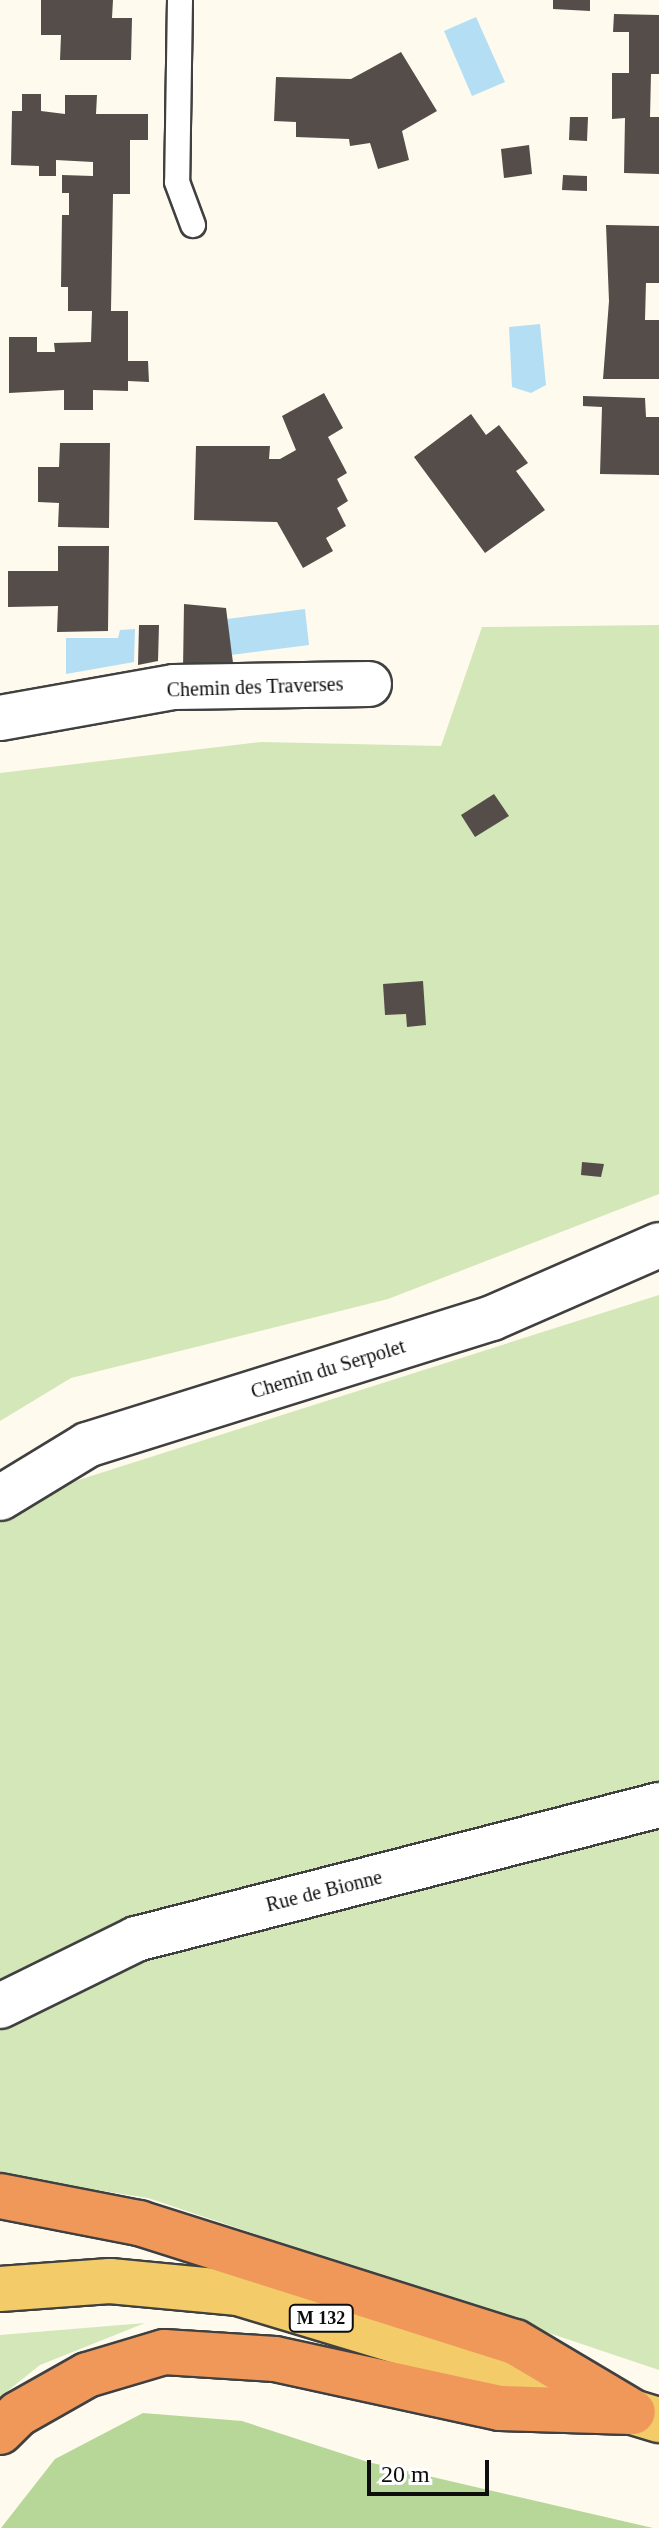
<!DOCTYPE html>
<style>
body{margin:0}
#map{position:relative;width:659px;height:2528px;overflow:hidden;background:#fefaed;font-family:"Times New Roman",serif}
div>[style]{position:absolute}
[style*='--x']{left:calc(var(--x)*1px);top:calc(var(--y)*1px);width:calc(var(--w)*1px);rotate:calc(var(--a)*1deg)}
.green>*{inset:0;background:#d3e7b8}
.forest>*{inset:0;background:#b7d798}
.water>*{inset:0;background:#b4def4}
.building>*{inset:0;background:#554d49}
.roads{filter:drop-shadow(2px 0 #404040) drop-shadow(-2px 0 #404040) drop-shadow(0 2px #404040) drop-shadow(0 -2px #404040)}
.lane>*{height:24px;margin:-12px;padding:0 12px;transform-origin:12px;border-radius:12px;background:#fff}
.street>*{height:44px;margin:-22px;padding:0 22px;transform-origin:22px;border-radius:22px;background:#fff}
.primary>*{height:44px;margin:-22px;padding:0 22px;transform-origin:22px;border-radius:22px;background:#f3cb68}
.highway>*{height:44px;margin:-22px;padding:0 22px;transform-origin:22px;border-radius:22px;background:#ef985a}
span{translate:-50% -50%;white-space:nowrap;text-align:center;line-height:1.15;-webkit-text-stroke:8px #fff;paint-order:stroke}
.shield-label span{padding:2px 6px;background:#fff;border:2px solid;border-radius:6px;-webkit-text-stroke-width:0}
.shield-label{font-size:18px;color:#0d0d0d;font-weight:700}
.street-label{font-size:20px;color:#0d0d0d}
.scale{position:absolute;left:367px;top:2460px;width:122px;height:36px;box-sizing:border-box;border:4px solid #0d0d0d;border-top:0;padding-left:10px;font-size:24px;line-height:28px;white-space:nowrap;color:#0d0d0d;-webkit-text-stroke:6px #fff;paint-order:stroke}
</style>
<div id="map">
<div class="green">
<div style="clip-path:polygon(659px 625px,659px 1194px,388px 1299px,71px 1378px,0 1421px,0 773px,261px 742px,441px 746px,482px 627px)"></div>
<div style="clip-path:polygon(659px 1295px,659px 2370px,148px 2198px,0 2175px,0 1505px)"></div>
<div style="clip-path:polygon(145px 2323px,40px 2365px,0 2397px,0 2335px)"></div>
</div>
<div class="forest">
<div style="clip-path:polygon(143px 2413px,242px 2421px,368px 2462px,653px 2528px,1px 2528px,55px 2459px)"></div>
</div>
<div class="water">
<div style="clip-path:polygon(476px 17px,505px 82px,472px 96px,444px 31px)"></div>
<div style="clip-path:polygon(540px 324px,546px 385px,531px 393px,512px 387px,509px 327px)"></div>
<div style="clip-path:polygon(305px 609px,309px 645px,231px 655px,227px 619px)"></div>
<div style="clip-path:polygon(135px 629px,134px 662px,66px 674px,66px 638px,118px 638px,120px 630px)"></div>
</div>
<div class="building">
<div style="clip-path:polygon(41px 0,113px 0,112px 18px,132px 18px,131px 60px,60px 60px,61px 35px,41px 35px)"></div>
<div style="clip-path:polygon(553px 0,590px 0,590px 11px,553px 9px)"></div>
<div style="clip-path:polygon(614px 14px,659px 15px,659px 74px,651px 74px,650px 117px,659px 117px,659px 174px,624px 173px,625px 118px,612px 119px,612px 73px,629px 73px,629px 32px,613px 32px)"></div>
<div style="clip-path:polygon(401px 52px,437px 111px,402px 131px,409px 160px,378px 169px,370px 143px,350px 146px,349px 139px,296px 137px,296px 122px,274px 121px,276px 77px,351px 79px)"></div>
<div style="clip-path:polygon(22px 94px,41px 94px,41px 111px,65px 114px,65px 95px,97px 95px,96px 114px,148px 114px,148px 140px,130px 140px,130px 194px,113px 194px,111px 311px,128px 311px,128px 361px,148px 361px,149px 382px,128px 381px,128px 391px,93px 390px,93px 410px,64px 410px,64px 390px,9px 393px,9px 337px,37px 337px,37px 352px,55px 352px,54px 343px,91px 342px,92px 311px,68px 311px,68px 287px,61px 287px,62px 215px,69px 215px,69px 193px,62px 193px,62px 175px,93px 176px,93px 162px,56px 160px,56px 176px,39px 176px,39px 166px,11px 165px,12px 111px,22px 111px)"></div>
<div style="clip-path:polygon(570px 117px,588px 117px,587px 141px,569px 140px)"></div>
<div style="clip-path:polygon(529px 145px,532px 174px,504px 178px,501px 149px)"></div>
<div style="clip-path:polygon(563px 175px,587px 176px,587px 191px,562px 190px)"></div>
<div style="clip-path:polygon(606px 225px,659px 226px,659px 283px,646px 283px,645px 320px,659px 320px,659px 379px,603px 379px,609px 301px)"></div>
<div style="clip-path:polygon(324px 393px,343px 428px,328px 437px,347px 473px,337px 479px,348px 501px,337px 508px,346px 526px,326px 538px,333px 551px,303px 568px,277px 522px,194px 520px,196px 446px,270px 446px,269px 459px,280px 459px,296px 450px,282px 416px)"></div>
<div style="clip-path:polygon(583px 396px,645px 398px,646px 417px,659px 417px,659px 475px,600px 474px,602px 407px,583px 406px)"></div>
<div style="clip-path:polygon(471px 414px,486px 435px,499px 425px,528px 463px,516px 471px,545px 510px,485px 553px,414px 457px)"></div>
<div style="clip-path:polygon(60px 443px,110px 443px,109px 528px,58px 527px,59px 503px,38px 502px,38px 467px,59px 467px)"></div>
<div style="clip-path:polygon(58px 546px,109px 546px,108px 631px,57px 632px,58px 606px,8px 607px,8px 571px,58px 571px)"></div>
<div style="clip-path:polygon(184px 604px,226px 608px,234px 671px,183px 670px)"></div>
<div style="clip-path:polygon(139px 625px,159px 625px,158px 661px,138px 665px)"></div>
<div style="clip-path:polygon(494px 794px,509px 816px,475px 837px,461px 815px)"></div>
<div style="clip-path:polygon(423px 981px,426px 1025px,407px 1027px,406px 1014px,385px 1015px,383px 984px)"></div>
<div style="clip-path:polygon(582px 1162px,604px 1164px,601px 1177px,581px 1175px)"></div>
</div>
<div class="roads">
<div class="lane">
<div style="--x:180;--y:0;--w:182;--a:90.9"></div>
<div style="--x:177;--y:182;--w:46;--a:69.6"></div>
</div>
<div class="street">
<div style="--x:0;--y:718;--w:177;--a:-10.1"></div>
<div style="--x:174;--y:687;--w:195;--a:-0.9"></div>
<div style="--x:0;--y:1498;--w:102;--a:-31.3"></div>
<div style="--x:87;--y:1445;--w:424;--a:-17.4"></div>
<div style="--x:492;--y:1318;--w:182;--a:-23.6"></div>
<div style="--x:0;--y:2006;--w:152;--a:-26.2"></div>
<div style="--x:136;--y:1939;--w:540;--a:-14.37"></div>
</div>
<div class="primary">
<div style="--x:0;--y:2289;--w:110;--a:-4.2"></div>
<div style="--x:110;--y:2281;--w:129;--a:5.4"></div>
<div style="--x:238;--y:2293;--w:440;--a:16.8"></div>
</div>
<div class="highway">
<div style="--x:0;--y:2196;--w:142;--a:11"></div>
<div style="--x:139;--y:2223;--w:394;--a:17.6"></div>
<div style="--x:515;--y:2342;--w:137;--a:30.7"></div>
<div style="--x:0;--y:2432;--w:25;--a:-45"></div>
<div style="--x:18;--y:2414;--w:79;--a:-29.5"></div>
<div style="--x:87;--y:2375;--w:80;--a:-16.6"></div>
<div style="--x:164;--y:2352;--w:111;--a:3.6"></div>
<div style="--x:275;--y:2359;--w:230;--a:12.3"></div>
<div style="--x:500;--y:2408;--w:131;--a:1.7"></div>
</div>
</div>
<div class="shield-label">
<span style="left:321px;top:2318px">M 132</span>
</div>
<div class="street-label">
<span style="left:255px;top:687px;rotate:-2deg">Chemin des Traverses</span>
<span style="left:328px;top:1369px;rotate:-17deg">Chemin du Serpolet</span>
<span style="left:324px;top:1891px;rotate:-14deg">Rue de Bionne</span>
</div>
<div class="scale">20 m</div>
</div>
